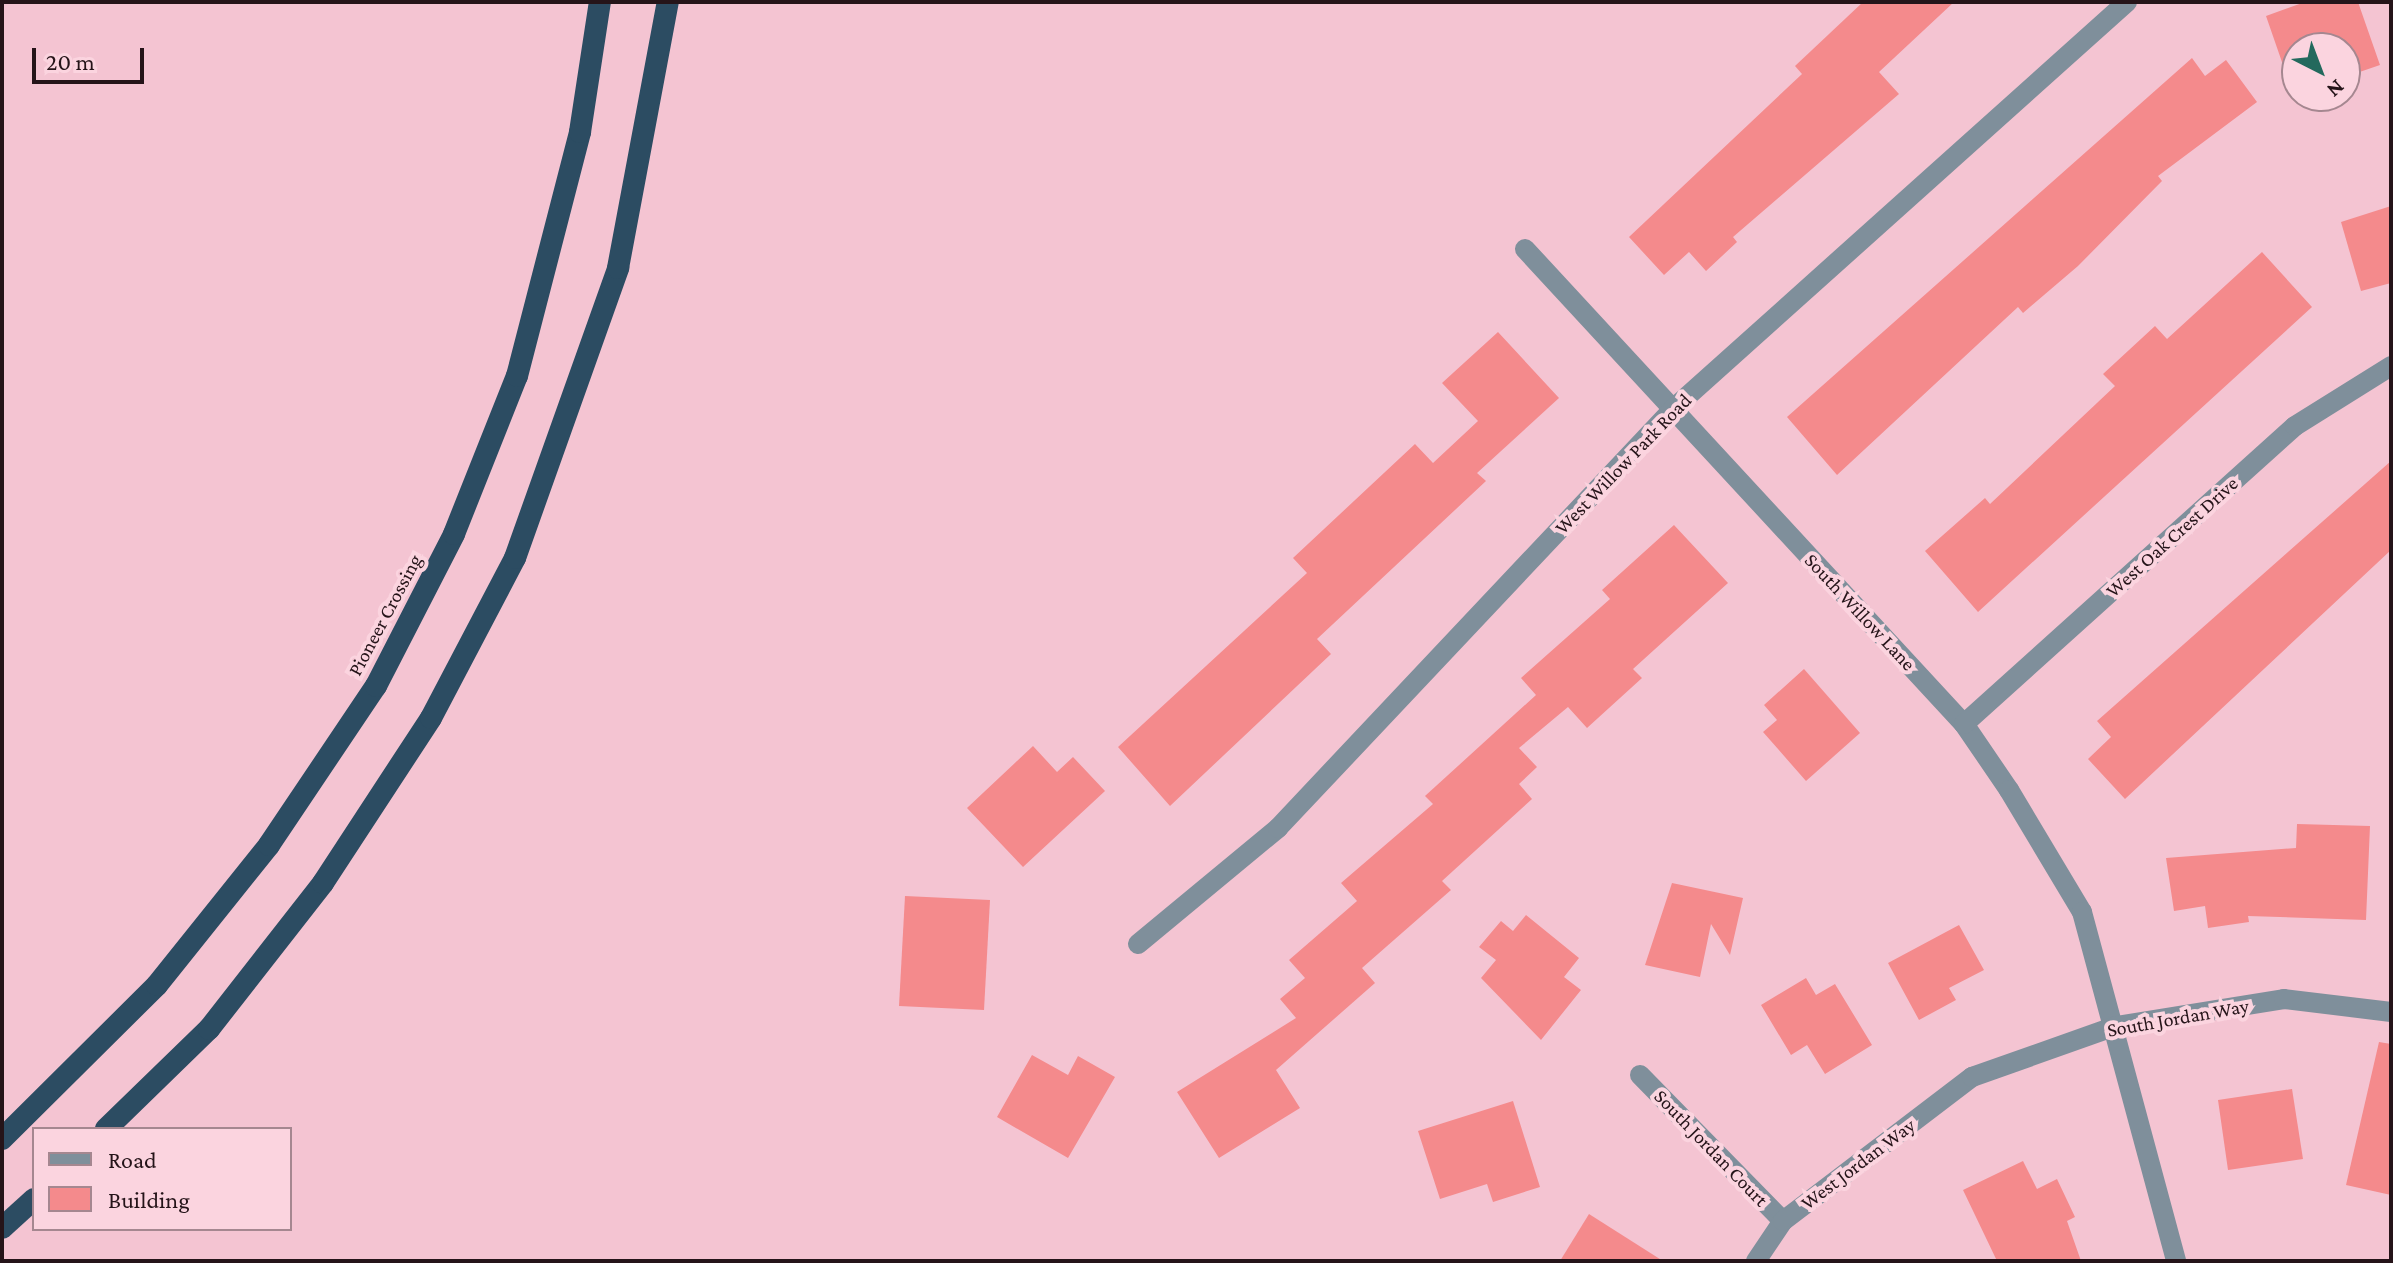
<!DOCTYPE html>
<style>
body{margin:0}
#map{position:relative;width:2393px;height:1263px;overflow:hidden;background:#f4c4d2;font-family:"Crimson Pro",serif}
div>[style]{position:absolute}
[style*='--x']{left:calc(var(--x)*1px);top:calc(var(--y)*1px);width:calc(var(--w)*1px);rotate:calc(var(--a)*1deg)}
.building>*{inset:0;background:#f48a8c}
.minor>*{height:20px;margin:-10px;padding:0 10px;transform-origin:10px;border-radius:10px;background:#7f8f9b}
.trunk>*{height:22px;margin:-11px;padding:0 11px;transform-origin:11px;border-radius:11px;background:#2c4c62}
span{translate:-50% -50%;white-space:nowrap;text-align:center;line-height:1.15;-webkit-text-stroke:8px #fbd4df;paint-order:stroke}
.street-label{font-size:20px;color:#251419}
.frame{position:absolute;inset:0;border:4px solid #251419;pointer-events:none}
.legend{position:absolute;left:32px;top:1127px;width:260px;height:104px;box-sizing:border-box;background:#fbd4df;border:2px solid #a58790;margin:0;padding:10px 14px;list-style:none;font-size:24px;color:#251419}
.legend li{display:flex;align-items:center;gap:16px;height:40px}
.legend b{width:40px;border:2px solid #a58790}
.north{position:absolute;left:2281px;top:32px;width:80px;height:80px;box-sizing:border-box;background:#fbd4df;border:2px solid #a58790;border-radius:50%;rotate:138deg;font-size:22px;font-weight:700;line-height:32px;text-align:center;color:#251419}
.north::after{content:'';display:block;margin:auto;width:28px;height:36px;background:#23695d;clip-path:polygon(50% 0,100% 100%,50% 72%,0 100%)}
.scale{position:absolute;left:32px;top:48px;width:112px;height:36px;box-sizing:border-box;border:4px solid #251419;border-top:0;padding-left:10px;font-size:24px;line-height:28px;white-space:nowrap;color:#251419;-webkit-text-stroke:6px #fbd4df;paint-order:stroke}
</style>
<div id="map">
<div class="building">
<div style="clip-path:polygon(1863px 2px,1954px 2px,1879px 72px,1899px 94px,1733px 237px,1737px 242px,1706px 271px,1689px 252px,1664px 275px,1629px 237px,1802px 74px,1795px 66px)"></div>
<div style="clip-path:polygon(2305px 2px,2358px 2px,2380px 65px,2345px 77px,2345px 42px,2297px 48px,2297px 60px,2283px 65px,2266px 16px)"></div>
<div style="clip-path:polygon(2192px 58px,2205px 76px,2226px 60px,2257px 102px,2158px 176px,2162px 181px,2078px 266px,2023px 313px,2018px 307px,1837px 475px,1787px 417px)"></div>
<div style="clip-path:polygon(2391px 206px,2391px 283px,2361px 291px,2341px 222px)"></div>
<div style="clip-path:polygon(2262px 252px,2312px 307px,1978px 612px,1925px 551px,1985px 498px,1990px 504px,2115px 386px,2103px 374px,2155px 326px,2167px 339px)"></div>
<div style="clip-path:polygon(1498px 332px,1559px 398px,1477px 473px,1486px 481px,1317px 639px,1331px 654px,1170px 806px,1118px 747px,1307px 573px,1293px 558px,1415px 444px,1433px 463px,1478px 421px,1442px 383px)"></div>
<div style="clip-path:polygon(2391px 461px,2391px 550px,2125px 799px,2088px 759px,2111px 737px,2097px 721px)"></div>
<div style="clip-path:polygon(1674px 525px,1728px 583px,1633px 669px,1642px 678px,1587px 728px,1568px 707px,1519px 748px,1537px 767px,1519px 784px,1532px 799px,1442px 881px,1451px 890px,1362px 968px,1375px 983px,1276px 1070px,1300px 1108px,1219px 1158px,1177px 1092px,1296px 1018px,1280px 999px,1305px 978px,1289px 960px,1357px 901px,1341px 883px,1433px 804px,1425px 796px,1536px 695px,1521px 678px,1610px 599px,1602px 590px)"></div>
<div style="clip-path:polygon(1804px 669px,1860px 733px,1806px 781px,1763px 732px,1777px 720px,1764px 705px)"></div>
<div style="clip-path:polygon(1033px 746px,1057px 772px,1073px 757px,1105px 791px,1023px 867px,967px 808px)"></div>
<div style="clip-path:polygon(2297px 824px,2370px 826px,2366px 920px,2248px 916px,2249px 922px,2208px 928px,2205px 906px,2174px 911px,2166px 858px,2296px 848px)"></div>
<div style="clip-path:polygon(1672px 883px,1743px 898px,1730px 955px,1711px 924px,1700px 977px,1645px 965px)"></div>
<div style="clip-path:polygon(905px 896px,990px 900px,984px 1010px,899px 1006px)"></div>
<div style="clip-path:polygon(1526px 915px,1579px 958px,1564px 977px,1581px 990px,1541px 1040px,1481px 978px,1496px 960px,1479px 947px,1501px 921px,1513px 931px)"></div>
<div style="clip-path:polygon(1959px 925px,1984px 970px,1949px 988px,1956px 1000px,1919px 1020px,1888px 963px)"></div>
<div style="clip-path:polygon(1806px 978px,1816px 995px,1835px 984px,1872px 1045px,1825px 1074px,1807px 1045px,1791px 1055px,1761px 1005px)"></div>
<div style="clip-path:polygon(2379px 1042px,2391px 1044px,2391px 1195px,2346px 1185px)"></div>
<div style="clip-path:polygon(1032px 1055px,1068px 1075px,1078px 1056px,1115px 1077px,1068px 1158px,997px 1117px)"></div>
<div style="clip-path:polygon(2292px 1089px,2303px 1159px,2228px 1170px,2218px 1100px)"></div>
<div style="clip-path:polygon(1513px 1101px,1540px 1187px,1493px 1202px,1487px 1184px,1440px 1199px,1418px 1131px)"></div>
<div style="clip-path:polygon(2023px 1161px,2037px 1189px,2057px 1179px,2075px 1217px,2067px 1221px,2081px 1261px,1997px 1261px,1963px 1190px)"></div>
<div style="clip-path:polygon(1589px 1214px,1663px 1261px,1560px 1261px)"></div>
</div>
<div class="minor">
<div style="--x:1525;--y:249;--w:647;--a:47.26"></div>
<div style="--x:1964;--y:724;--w:80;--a:55.7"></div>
<div style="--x:2009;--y:790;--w:142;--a:59.1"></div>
<div style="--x:2082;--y:912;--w:361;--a:74.9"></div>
<div style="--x:1964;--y:724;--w:445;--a:-42"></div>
<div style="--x:2295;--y:426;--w:113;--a:-32"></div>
<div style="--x:1138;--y:944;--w:182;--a:-39.6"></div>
<div style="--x:1278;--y:828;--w:576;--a:-46.69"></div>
<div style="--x:1673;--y:409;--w:610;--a:-41.88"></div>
<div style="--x:1640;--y:1075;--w:204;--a:45.6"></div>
<div style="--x:1756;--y:1261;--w:48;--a:-56"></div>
<div style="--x:1783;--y:1221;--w:238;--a:-37.3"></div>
<div style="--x:1972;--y:1077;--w:153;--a:-19.5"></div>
<div style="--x:2116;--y:1026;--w:170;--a:-9.1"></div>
<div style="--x:2284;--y:999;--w:108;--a:6.9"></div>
</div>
<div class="trunk">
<div style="--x:106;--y:1129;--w:144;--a:-44.2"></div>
<div style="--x:209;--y:1029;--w:185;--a:-52"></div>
<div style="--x:323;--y:883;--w:197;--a:-56.8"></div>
<div style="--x:431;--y:718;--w:181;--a:-62.3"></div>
<div style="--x:515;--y:558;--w:308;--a:-70.4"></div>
<div style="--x:618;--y:268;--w:271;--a:-79.4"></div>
<div style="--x:2;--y:1139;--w:218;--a:-44.8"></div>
<div style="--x:157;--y:985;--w:179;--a:-51.3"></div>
<div style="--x:269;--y:845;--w:192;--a:-56.1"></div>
<div style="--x:376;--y:686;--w:171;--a:-62.8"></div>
<div style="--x:454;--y:534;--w:170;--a:-68.3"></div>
<div style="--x:517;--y:376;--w:252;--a:-75.5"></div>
<div style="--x:580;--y:132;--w:132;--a:-81.3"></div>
<div style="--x:2;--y:1228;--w:43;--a:-42.2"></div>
</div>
<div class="street-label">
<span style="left:1623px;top:464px;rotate:-46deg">West Willow Park Road</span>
<span style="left:2172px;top:537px;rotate:-42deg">West Oak Crest Drive</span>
<span style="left:1860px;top:612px;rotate:47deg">South Willow Lane</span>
<span style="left:385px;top:615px;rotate:-62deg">Pioneer Crossing</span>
<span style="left:2178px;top:1018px;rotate:-10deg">South Jordan Way</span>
<span style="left:1711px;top:1148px;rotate:46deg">South Jordan Court</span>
<span style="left:1858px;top:1164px;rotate:-37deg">West Jordan Way</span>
</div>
<div class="frame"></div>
<ul class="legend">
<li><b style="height:10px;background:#7f8f9b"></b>Road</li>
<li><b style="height:22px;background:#f48a8c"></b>Building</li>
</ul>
<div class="north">N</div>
<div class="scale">20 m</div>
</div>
